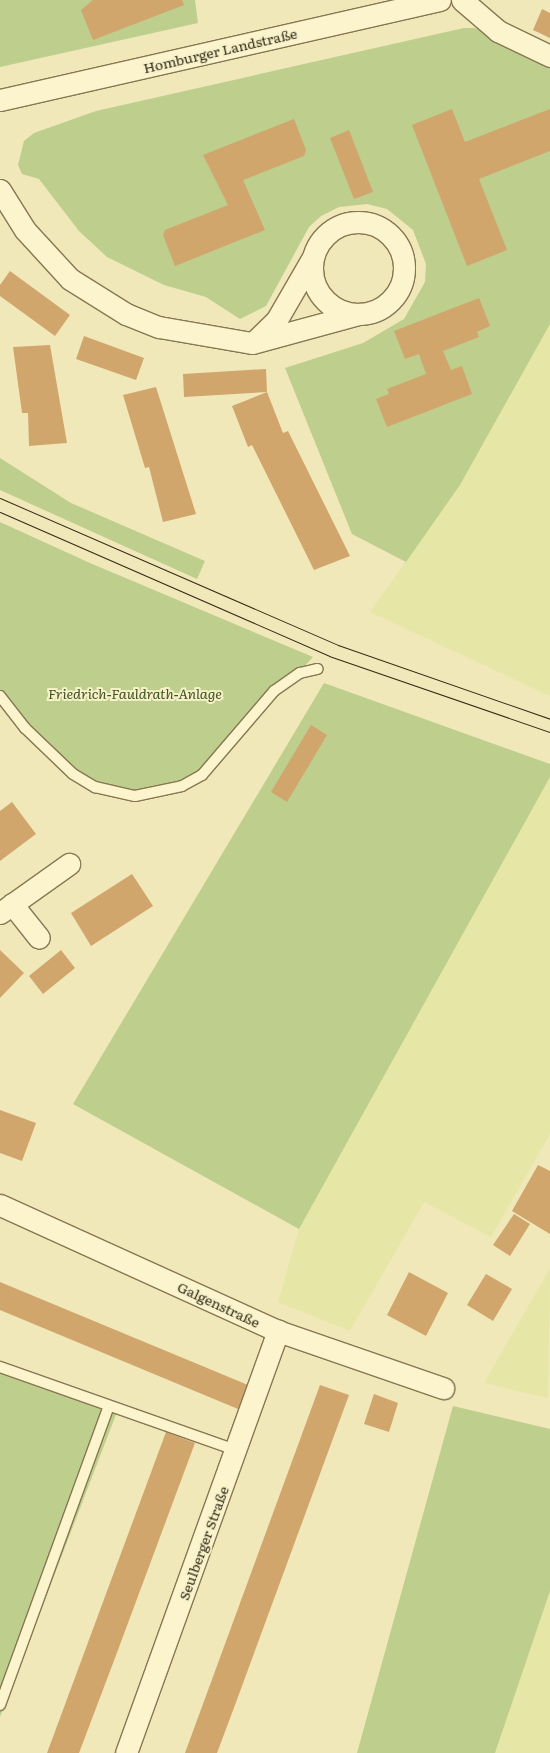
<!DOCTYPE html>
<meta charset="utf-8">
<style>
body{margin:0}
#map{position:relative;width:550px;height:1753px;overflow:hidden;background:#f0e8b9;font-family:Literata,serif}
div>[style]{position:absolute}
[style*='--x']{left:calc(var(--x)*1px);top:calc(var(--y)*1px);width:calc(var(--w)*1px);rotate:calc(var(--a)*1deg)}
.farmland>*{inset:0;background:#e6e6a6}
.green>*{inset:0;background:#bdce8d}
.building>*{inset:0;background:#d1a66c}
.roads{filter:drop-shadow(1px 0 #877753) drop-shadow(-1px 0 #877753) drop-shadow(0 1px #877753) drop-shadow(0 -1px #877753)}
.service>*{height:10px;margin:-5px;padding:0 5px;transform-origin:5px;border-radius:5px;background:#fbf4cc}
.minor>*{height:21px;margin:-10.5px;padding:0 10.5px;transform-origin:10.5px;border-radius:10.5px;background:#fbf4cc}
.minor>.ring{margin:-10.5px;padding:0;box-sizing:content-box;background:none;border:21px solid #fbf4cc;border-radius:50%}
.tram>*{height:1px;margin:-0.5px;padding:0 0.5px;transform-origin:0.5px;border-radius:0.5px;background:#352b19}
span{translate:-50% -50%;white-space:nowrap;text-align:center;line-height:1.15;-webkit-text-stroke:4px #f7f1c9;paint-order:stroke}
.street-label{font-size:14px;color:#352b19}
.park-label{font-size:14px;color:#3e531f;font-style:italic}
</style>
<div id="map">
<div class="farmland">
<div style="clip-path:polygon(550px 324px,550px 696px,370px 612px,460px 485px)"></div>
<div style="clip-path:polygon(550px 777px,550px 1134px,491px 1237px,424px 1202px,350px 1331px,278px 1302px,299px 1229px)"></div>
<div style="clip-path:polygon(550px 1268px,548px 1398px,484px 1383px)"></div>
<div style="clip-path:polygon(550px 1591px,550px 1753px,495px 1753px)"></div>
</div>
<div class="green">
<div style="clip-path:polygon(0 0,195px 0,198px 23px,0 67px)"></div>
<div style="clip-path:polygon(464px 28px,475px 28px,550px 63px,550px 324px,460px 485px,406px 562px,352px 534px,285px 368px,363px 343px,404px 319px,425px 282px,426px 264px,413px 230px,387px 209px,367px 204px,339px 207px,321px 216px,309px 227px,266px 306px,240px 319px,206px 297px,164px 285px,107px 257px,79px 231px,39px 179px,22px 174px,18px 165px,24px 141px,34px 133px,96px 111px)"></div>
<div style="clip-path:polygon(0 458px,71px 503px,205px 561px,197px 579px,0 490px)"></div>
<div style="clip-path:polygon(0 522px,90px 563px,313px 657px,202px 775px,135px 796px,73px 774px,0 696px)"></div>
<div style="clip-path:polygon(324px 683px,550px 764px,550px 777px,299px 1229px,73px 1104px)"></div>
<div style="clip-path:polygon(0 1364px,120px 1404px,0 1717px)"></div>
<div style="clip-path:polygon(453px 1406px,550px 1429px,550px 1591px,495px 1753px,357px 1753px)"></div>
</div>
<div class="building">
<div style="clip-path:polygon(93px 0,182px 0,184px 5px,93px 40px,81px 10px)"></div>
<div style="clip-path:polygon(542px 9px,550px 13px,550px 38px,533px 30px)"></div>
<div style="clip-path:polygon(452px 109px,465px 142px,550px 109px,550px 151px,479px 179px,507px 250px,467px 266px,412px 125px)"></div>
<div style="clip-path:polygon(294px 119px,306px 150px,304px 156px,243px 180px,265px 230px,175px 266px,163px 235px,165px 230px,228px 205px,203px 155px)"></div>
<div style="clip-path:polygon(349px 130px,373px 192px,354px 199px,330px 138px)"></div>
<div style="clip-path:polygon(10px 271px,70px 315px,55px 336px,0 296px,0 285px)"></div>
<div style="clip-path:polygon(479px 298px,490px 326px,477px 332px,479px 337px,443px 351px,451px 370px,462px 366px,472px 394px,387px 427px,376px 399px,389px 394px,387px 389px,426px 374px,419px 354px,405px 359px,394px 331px)"></div>
<div style="clip-path:polygon(84px 336px,144px 358px,136px 380px,76px 359px)"></div>
<div style="clip-path:polygon(50px 345px,67px 443px,29px 446px,28px 413px,22px 413px,13px 347px)"></div>
<div style="clip-path:polygon(266px 369px,267px 392px,283px 433px,288px 431px,350px 556px,314px 570px,252px 445px,248px 447px,232px 406px,267px 392px,184px 397px,183px 374px)"></div>
<div style="clip-path:polygon(156px 387px,196px 514px,163px 522px,149px 467px,145px 468px,123px 395px)"></div>
<div style="clip-path:polygon(311px 725px,327px 735px,287px 802px,271px 792px)"></div>
<div style="clip-path:polygon(12px 802px,36px 834px,0 861px,0 811px)"></div>
<div style="clip-path:polygon(132px 874px,153px 906px,91px 946px,71px 913px)"></div>
<div style="clip-path:polygon(0 950px,24px 973px,0 998px)"></div>
<div style="clip-path:polygon(61px 950px,75px 968px,43px 994px,29px 976px)"></div>
<div style="clip-path:polygon(0 1110px,36px 1123px,22px 1161px,0 1153px)"></div>
<div style="clip-path:polygon(538px 1165px,550px 1171px,550px 1234px,512px 1211px)"></div>
<div style="clip-path:polygon(514px 1214px,530px 1224px,510px 1256px,493px 1245px)"></div>
<div style="clip-path:polygon(409px 1272px,448px 1293px,426px 1336px,387px 1315px)"></div>
<div style="clip-path:polygon(486px 1274px,512px 1289px,493px 1321px,467px 1305px)"></div>
<div style="clip-path:polygon(0 1282px,248px 1385px,238px 1409px,0 1310px)"></div>
<div style="clip-path:polygon(320px 1385px,349px 1395px,235px 1705px,217px 1753px,185px 1753px)"></div>
<div style="clip-path:polygon(374px 1394px,398px 1403px,389px 1432px,364px 1424px)"></div>
<div style="clip-path:polygon(166px 1432px,195px 1443px,115px 1658px,79px 1753px,47px 1753px)"></div>
</div>
<div class="roads">
<div class="service">
<div style="--x:0;--y:696;--w:41;--a:52"></div>
<div style="--x:25;--y:728;--w:66;--a:43.8"></div>
<div style="--x:73;--y:774;--w:26;--a:31"></div>
<div style="--x:95;--y:787;--w:41;--a:12.7"></div>
<div style="--x:135;--y:796;--w:48;--a:-12"></div>
<div style="--x:182;--y:786;--w:23;--a:-29"></div>
<div style="--x:202;--y:775;--w:111;--a:-49.4"></div>
<div style="--x:274;--y:691;--w:32;--a:-35"></div>
<div style="--x:300;--y:673;--w:18;--a:-13"></div>
<div style="--x:0;--y:1367;--w:250;--a:19.4"></div>
<div style="--x:0;--y:1705;--w:318;--a:-70"></div>
</div>
<div class="minor">
<div style="--x:462;--y:0;--w:48;--a:40.7"></div>
<div style="--x:498;--y:31;--w:58;--a:25.7"></div>
<div style="--x:0;--y:100;--w:451;--a:-12.8"></div>
<div style="--x:0;--y:190;--w:47;--a:58"></div>
<div style="--x:25;--y:230;--w:67;--a:47.4"></div>
<div style="--x:70;--y:279;--w:66;--a:32"></div>
<div style="--x:126;--y:314;--w:35;--a:22"></div>
<div style="--x:159;--y:327;--w:94;--a:9.8"></div>
<div style="--x:252;--y:343;--w:111;--a:-15.2"></div>
<div class="ring" style="left:312px;top:222px;width:71px;height:71px"></div>
<div style="--x:254;--y:342;--w:30;--a:-44"></div>
<div style="--x:276;--y:321;--w:74;--a:-60"></div>
<div style="--x:12;--y:904;--w:43;--a:51.5"></div>
<div style="--x:0;--y:913;--w:85;--a:-35.4"></div>
<div style="--x:0;--y:1205;--w:305;--a:24.4"></div>
<div style="--x:278;--y:1331;--w:175;--a:19.1"></div>
<div style="--x:126;--y:1753;--w:449;--a:-70.2"></div>
</div>
</div>
<div class="tram">
<div style="--x:0;--y:498;--w:369;--a:23.5"></div>
<div style="--x:338;--y:645;--w:225;--a:19.2"></div>
<div style="--x:0;--y:512;--w:359;--a:23.6"></div>
<div style="--x:329;--y:656;--w:234;--a:19"></div>
</div>
<div class="street-label">
<span style="left:220px;top:50px;rotate:-13deg">Homburger Landstraße</span>
<span style="left:219px;top:1304px;rotate:25deg">Galgenstraße</span>
<span style="left:203px;top:1543px;rotate:-70deg">Seulberger Straße</span>
</div>
<div class="park-label">
<span style="left:135px;top:693px">Friedrich-Fauldrath-Anlage</span>
</div>
</div>
